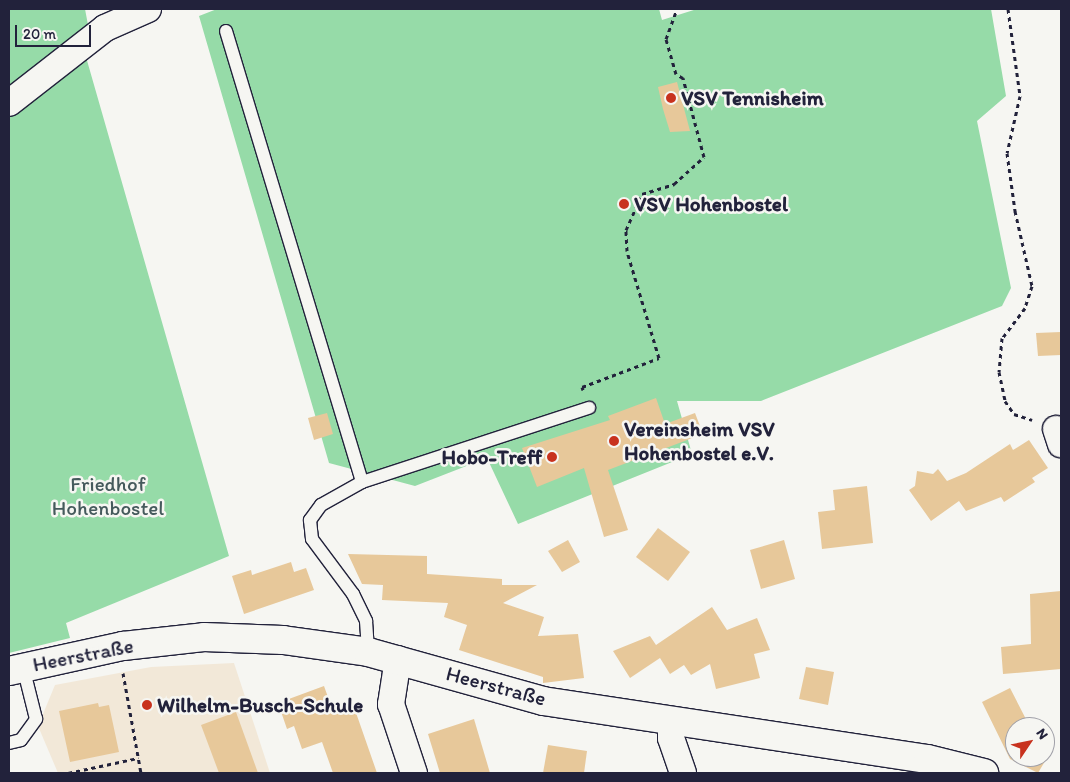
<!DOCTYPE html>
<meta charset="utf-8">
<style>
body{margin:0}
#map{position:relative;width:1070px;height:782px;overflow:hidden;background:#f6f6f2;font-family:Itim,sans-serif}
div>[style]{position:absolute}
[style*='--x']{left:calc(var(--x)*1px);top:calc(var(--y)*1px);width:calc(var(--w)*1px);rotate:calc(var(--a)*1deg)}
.built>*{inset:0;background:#f2e8d8}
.green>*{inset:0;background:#96dba8}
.building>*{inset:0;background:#e7c89a}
.path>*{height:3px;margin-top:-1.5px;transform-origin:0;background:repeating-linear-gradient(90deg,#22223b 0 4px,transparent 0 8px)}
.roads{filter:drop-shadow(1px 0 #22223b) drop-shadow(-1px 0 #22223b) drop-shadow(0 1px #22223b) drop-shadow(0 -1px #22223b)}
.lane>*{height:12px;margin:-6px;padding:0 6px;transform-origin:6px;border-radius:6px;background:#f6f6f2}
.street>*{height:26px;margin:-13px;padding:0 13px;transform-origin:13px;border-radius:13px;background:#f6f6f2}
.secondary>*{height:28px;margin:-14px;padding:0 14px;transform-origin:14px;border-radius:14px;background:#f6f6f2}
.dots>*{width:14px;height:14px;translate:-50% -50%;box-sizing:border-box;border:2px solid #f6f6f2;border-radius:50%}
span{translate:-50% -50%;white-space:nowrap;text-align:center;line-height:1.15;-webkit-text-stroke:5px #f6f6f2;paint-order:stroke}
.poi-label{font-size:21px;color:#22223b;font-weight:700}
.left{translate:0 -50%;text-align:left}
.right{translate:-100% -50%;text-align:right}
.park-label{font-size:21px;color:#455a5c}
.street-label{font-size:21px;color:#22223b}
.frame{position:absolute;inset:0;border:10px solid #22223b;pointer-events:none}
.north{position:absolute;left:1005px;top:717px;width:50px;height:50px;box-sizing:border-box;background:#f6f6f2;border:1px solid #a1a1a9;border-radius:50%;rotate:56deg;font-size:14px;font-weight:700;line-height:20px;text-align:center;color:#22223b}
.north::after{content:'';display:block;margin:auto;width:18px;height:22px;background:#c8321e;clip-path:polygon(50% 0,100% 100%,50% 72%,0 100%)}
.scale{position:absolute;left:15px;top:25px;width:76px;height:22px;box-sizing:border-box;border:2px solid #22223b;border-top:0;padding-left:6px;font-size:15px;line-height:18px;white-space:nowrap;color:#22223b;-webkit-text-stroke:4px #f6f6f2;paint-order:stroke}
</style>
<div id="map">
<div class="built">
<div style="clip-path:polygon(234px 663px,270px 773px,58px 773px,38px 726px,55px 685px,151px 667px)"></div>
</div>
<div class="green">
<div style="clip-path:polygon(9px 9px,85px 9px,88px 25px,9px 90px)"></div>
<div style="clip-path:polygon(217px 9px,659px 9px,662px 20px,697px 9px,991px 9px,1006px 96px,977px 121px,1011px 288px,1002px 306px,761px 401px,677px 401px,692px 454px,518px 524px,487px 458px,415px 486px,329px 463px,199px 16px)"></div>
<div style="clip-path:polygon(84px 50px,229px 556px,66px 623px,70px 638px,9px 653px,9px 111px)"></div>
</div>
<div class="building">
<div style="clip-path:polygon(677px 82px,690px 131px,670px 132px,663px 109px,658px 87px)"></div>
<div style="clip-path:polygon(1061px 332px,1061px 355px,1038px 356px,1036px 333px)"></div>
<div style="clip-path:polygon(656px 398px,665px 424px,695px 413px,703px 434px,608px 470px,628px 530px,604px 537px,584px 468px,537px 487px,522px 448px,610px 420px,608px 416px)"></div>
<div style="clip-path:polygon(327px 413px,333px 434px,314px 440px,308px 418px)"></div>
<div style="clip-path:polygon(1029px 440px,1048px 468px,1032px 478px,1035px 482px,1004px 502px,1001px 497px,966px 511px,959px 501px,931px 521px,909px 490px,915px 486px,917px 471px,933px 474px,938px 469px,947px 481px,966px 473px,1010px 444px,1013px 450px)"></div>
<div style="clip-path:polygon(867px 486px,873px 543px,822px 549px,818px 512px,835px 510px,833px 490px)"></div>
<div style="clip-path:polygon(658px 528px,690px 552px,668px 581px,636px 557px)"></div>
<div style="clip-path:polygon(568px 540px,580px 562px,562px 572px,548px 551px)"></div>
<div style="clip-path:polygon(784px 540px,795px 579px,761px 589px,750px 550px)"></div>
<div style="clip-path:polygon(348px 554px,427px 556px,427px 574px,502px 579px,502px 585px,537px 585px,503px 603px,544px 617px,538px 636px,578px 634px,584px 678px,543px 683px,543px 677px,459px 650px,467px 625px,444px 617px,448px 603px,382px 600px,383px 585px,362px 584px)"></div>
<div style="clip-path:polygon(291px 562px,294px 572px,306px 568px,314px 590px,244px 614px,232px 576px,251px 570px,252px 575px)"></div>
<div style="clip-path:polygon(1061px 591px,1061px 669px,1003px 674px,1001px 647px,1031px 644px,1030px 594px)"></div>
<div style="clip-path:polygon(712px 607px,727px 630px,757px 618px,770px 650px,754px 654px,760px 678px,716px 689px,710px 664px,691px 675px,684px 665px,670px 674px,660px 658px,630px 678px,613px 651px,650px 636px,656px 645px)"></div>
<div style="clip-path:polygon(806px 667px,834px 672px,828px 705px,799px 699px)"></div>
<div style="clip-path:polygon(324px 686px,334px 714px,354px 707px,377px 773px,333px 773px,322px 742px,302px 749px,294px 726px,287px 729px,278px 703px)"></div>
<div style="clip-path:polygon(1010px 688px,1030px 727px,1015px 727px,1015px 757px,1045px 757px,1045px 747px,1051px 751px,1038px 773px,1010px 759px,982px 702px)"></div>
<div style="clip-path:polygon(98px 703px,99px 707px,109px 705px,119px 752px,70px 762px,59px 711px)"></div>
<div style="clip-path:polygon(236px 712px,258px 773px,219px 773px,201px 725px)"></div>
<div style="clip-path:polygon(474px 719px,490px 773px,440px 773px,428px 734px)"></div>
<div style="clip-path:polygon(548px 745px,587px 751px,584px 773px,543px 773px)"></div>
</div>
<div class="path">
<div style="--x:1008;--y:9;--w:88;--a:82.1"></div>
<div style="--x:1020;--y:96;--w:58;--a:102.8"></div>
<div style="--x:1007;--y:153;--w:59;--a:82.1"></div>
<div style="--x:1015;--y:211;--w:77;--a:77.2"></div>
<div style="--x:1032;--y:286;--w:23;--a:108"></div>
<div style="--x:1025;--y:308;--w:38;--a:127"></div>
<div style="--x:1002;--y:338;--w:34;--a:95"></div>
<div style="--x:999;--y:372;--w:30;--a:78"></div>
<div style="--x:1005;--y:401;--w:16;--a:55"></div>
<div style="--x:1014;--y:414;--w:19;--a:18"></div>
<div style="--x:583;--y:390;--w:3;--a:-108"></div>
<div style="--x:582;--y:387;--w:82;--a:-20.6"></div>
<div style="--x:659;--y:358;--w:112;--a:-106.7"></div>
<div style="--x:627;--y:251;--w:21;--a:-93"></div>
<div style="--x:626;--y:230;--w:39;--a:-66"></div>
<div style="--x:642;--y:194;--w:34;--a:-17"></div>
<div style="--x:674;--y:184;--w:40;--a:-42"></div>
<div style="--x:704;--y:157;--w:82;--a:-104.9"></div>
<div style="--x:683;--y:78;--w:8;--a:-150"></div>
<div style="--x:676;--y:74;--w:36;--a:-106"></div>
<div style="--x:666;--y:39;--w:32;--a:-70"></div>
<div style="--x:123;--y:673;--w:102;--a:79.8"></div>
<div style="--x:68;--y:773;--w:72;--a:-12.1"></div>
</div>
<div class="roads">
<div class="lane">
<div style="--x:226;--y:31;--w:471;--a:73.2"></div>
<div style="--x:362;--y:482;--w:47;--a:150.7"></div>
<div style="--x:321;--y:505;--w:19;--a:126"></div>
<div style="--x:310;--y:520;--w:19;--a:84"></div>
<div style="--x:312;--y:539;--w:69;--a:53.3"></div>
<div style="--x:353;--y:594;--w:30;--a:64"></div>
<div style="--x:366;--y:621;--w:31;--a:86"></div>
<div style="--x:362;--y:482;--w:239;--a:-18.1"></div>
<div style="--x:9;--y:743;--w:12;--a:-14"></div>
<div style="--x:21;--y:740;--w:26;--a:-54"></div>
<div style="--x:36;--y:719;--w:54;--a:-104"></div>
</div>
<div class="street">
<div style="--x:9;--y:103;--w:122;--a:-38"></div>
<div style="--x:105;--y:28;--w:47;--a:-23.8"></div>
<div style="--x:1056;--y:429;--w:16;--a:72"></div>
<div style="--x:398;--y:659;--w:46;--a:98.8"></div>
<div style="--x:391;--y:704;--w:73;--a:71.6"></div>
<div style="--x:671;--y:720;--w:18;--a:90"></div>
<div style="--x:671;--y:738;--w:37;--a:71"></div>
</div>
<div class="secondary">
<div style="--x:9;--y:671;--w:117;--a:-12.4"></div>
<div style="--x:123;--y:646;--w:81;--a:-6.3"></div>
<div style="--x:204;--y:637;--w:79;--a:2.2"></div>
<div style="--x:283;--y:640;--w:86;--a:8"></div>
<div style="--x:368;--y:652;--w:182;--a:15.6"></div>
<div style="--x:543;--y:701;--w:389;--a:8.6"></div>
<div style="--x:928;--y:759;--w:58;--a:14"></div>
</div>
</div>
<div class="dots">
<div style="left:671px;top:98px;background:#c8321e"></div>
<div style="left:624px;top:204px;background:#c8321e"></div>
<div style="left:614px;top:441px;background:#c8321e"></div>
<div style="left:552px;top:457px;background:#c8321e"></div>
<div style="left:147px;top:705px;background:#c8321e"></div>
</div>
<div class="poi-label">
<span class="left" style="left:681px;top:98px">VSV Tennisheim</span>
<span class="left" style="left:634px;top:204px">VSV Hohenbostel</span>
<span class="left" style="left:624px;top:441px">Vereinsheim VSV<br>Hohenbostel e.V.</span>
<span class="right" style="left:542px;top:457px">Hobo-Treff</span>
<span class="left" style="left:157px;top:705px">Wilhelm-Busch-Schule</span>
</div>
<div class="park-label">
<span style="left:108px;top:496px">Friedhof<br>Hohenbostel</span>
</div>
<div class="street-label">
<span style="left:83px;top:655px;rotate:-11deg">Heerstraße</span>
<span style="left:496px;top:686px;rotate:15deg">Heerstraße</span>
</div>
<div class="frame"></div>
<div class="north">N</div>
<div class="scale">20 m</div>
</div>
